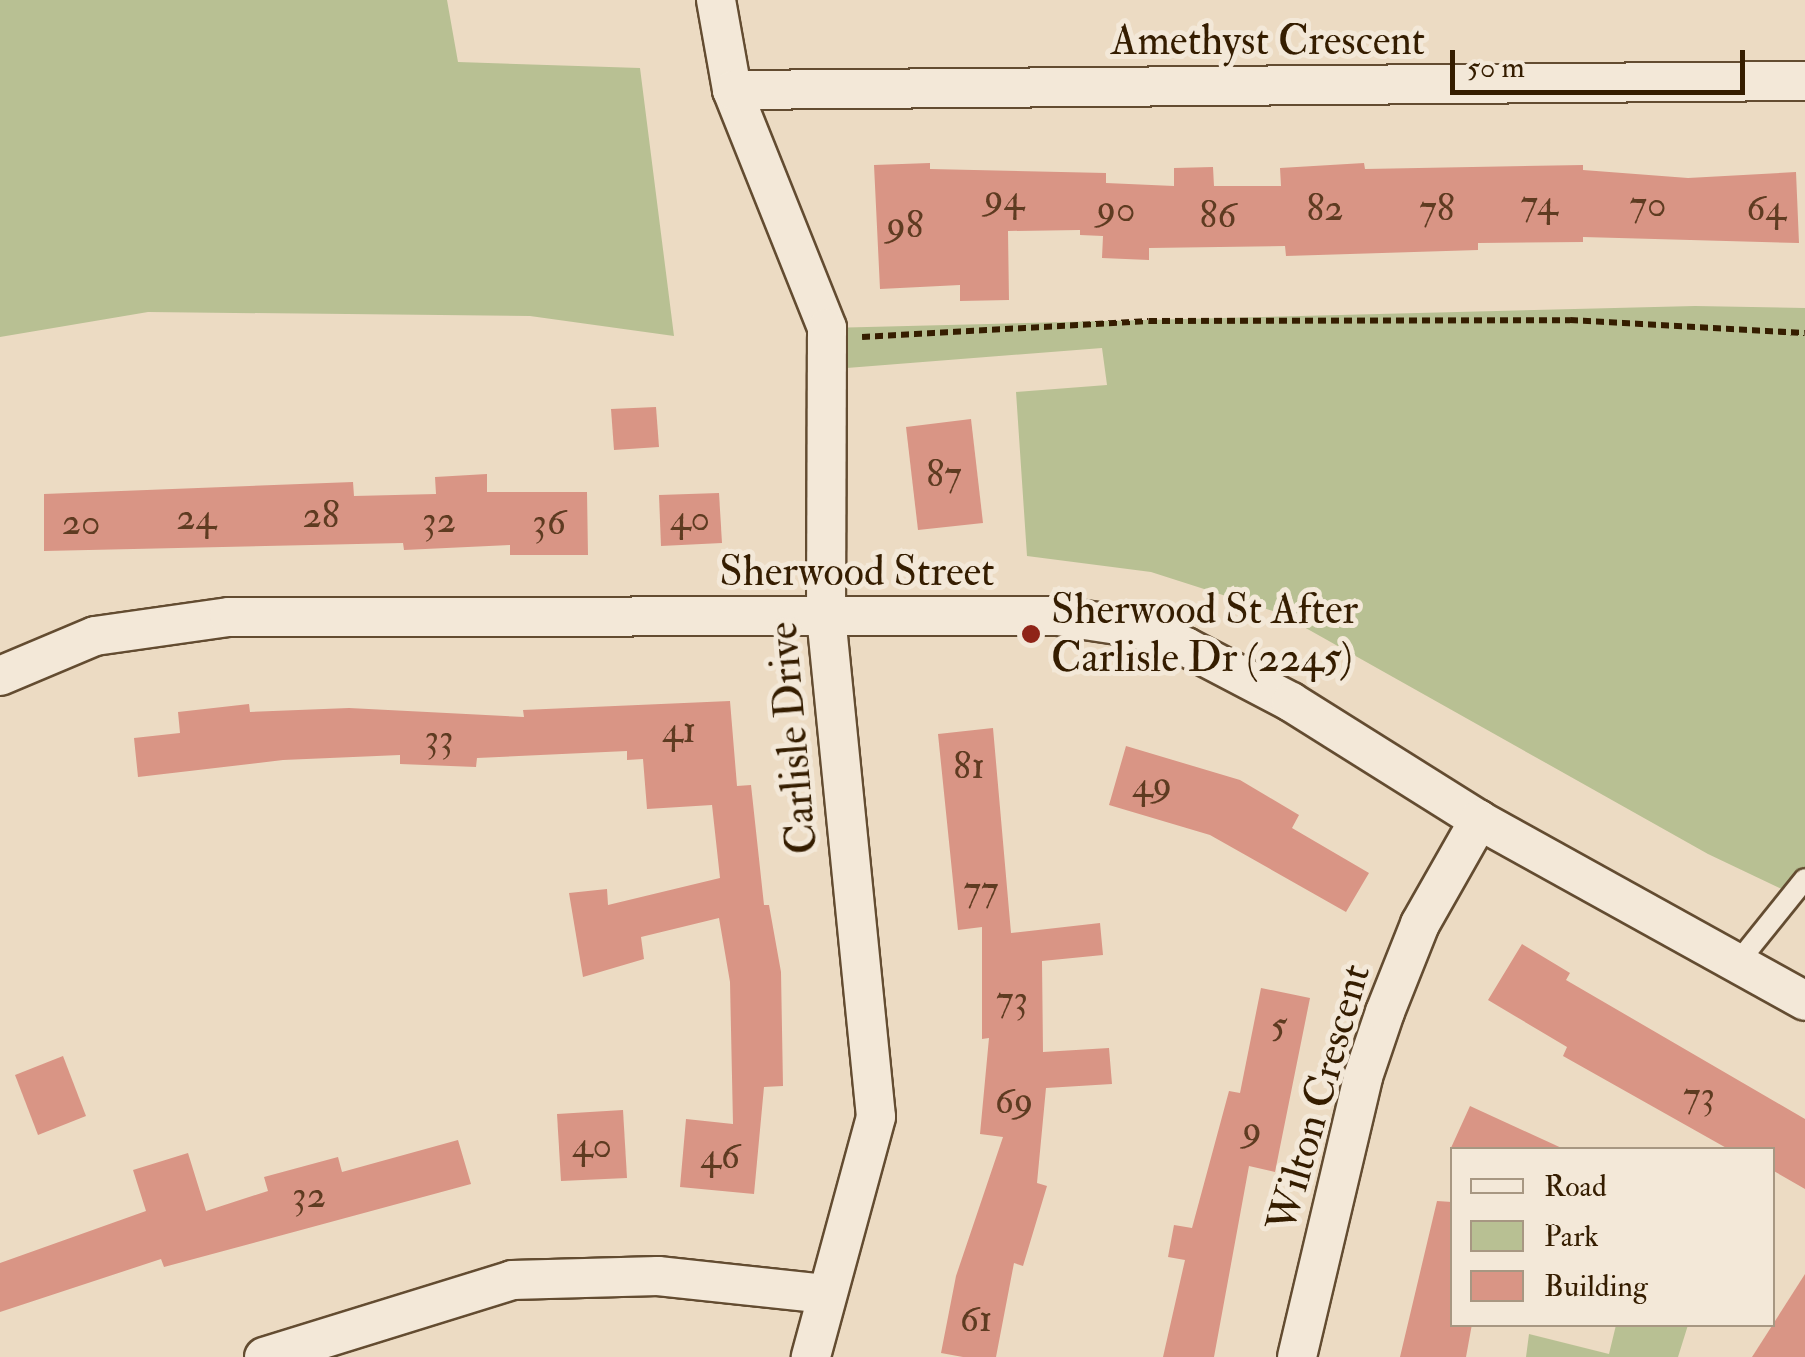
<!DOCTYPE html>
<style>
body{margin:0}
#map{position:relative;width:1805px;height:1357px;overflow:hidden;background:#ecdbc3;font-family:"IM FELL Double Pica",serif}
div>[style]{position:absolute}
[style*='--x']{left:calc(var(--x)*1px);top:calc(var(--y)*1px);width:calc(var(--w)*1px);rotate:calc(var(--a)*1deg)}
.green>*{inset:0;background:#b8c093}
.building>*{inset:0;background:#d99585}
.path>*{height:6px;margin-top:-3px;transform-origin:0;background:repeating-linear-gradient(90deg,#351d00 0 8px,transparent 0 13px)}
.roads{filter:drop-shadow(2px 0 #634c31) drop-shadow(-2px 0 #634c31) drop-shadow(0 2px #634c31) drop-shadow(0 -2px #634c31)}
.lane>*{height:20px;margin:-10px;padding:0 10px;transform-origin:10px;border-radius:10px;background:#f3e8d8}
.street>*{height:38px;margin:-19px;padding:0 19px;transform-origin:19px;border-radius:19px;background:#f3e8d8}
.dots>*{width:28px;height:28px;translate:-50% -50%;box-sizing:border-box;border:5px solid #f3e8d8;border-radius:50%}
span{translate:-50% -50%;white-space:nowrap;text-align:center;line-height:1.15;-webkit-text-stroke:10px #f3e8d8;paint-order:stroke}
.number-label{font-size:38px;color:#5e3b21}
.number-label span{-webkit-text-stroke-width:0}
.street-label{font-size:42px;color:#351d00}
.poi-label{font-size:42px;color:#351d00}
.left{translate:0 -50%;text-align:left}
.legend{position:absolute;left:1450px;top:1147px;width:325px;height:180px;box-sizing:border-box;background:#f3e8d8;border:2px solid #a79782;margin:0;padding:12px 18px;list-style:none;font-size:30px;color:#351d00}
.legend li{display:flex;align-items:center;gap:20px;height:50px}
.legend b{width:50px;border:2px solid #a79782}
.scale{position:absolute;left:1450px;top:50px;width:295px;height:45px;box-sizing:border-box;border:5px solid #351d00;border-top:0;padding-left:12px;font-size:30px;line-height:35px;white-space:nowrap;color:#351d00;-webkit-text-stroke:8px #f3e8d8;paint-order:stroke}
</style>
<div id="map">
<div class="green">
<div style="clip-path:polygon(0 0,447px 0,458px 62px,640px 68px,674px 336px,530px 316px,148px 312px,0 337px)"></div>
<div style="clip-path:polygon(1695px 306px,1805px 308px,1805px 900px,1708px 854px,1279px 613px,1151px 572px,1027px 556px,1016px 392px,1107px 385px,1102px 348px,834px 369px,827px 328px)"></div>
<div style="clip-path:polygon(1616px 1325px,1688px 1325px,1678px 1357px,1526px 1357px,1529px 1334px,1609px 1354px)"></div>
</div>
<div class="building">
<div style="clip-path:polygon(930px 163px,930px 169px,1106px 173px,1106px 183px,1174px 186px,1174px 168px,1213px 167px,1214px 186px,1281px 186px,1280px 168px,1364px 163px,1365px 169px,1583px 165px,1583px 170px,1688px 178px,1796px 172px,1799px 243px,1583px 237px,1583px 242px,1478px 243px,1478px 250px,1286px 256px,1285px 246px,1149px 248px,1149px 260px,1102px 258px,1103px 236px,1080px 235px,1080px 230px,1008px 231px,1009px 300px,960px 301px,960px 285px,880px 289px,874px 165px)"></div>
<div style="clip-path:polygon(656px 407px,659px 447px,614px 450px,611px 409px)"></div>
<div style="clip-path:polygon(971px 419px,983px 523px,918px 530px,906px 427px)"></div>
<div style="clip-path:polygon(487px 474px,487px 492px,587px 492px,588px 555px,510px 555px,510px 545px,404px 550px,403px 543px,44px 551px,44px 494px,353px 482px,354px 496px,436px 494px,435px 477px)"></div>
<div style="clip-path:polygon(719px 493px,722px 543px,661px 546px,659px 495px)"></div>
<div style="clip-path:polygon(730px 701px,737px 786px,751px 785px,764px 905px,769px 905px,781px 972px,783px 1086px,764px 1087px,754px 1194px,680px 1187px,686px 1119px,733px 1124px,730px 982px,719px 918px,641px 937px,644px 959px,583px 977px,569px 893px,607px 889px,608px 905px,720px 878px,712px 805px,647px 809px,643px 759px,627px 760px,627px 751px,477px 758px,476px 767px,400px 764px,400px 755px,283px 760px,138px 777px,134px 738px,180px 733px,178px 712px,249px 704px,250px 712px,349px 708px,524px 717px,523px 710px)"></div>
<div style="clip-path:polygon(993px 728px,1011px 933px,1100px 923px,1103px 955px,1042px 961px,1043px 1052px,1109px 1048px,1112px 1084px,1046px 1088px,1037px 1183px,1047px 1186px,1023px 1266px,1014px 1263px,996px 1357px,963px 1357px,941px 1353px,956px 1276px,1003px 1137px,980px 1134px,989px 1038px,982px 1039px,982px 927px,958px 930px,938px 734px)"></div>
<div style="clip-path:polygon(1126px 746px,1240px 780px,1299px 815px,1292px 828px,1369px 873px,1346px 912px,1210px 835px,1109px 805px)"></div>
<div style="clip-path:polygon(1522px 944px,1570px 973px,1566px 980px,1805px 1119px,1805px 1189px,1772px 1170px,1772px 1150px,1730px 1150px,1563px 1056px,1567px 1047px,1488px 1000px)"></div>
<div style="clip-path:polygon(1261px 988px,1310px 998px,1275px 1172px,1249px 1166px,1214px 1357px,1163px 1357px,1185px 1260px,1168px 1257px,1174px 1225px,1192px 1228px,1229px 1091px,1240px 1093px)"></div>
<div style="clip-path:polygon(63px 1056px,86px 1116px,38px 1135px,15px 1075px)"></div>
<div style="clip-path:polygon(1470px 1106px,1566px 1150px,1450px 1150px)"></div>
<div style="clip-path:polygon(623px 1110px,627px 1178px,561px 1181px,557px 1114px)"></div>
<div style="clip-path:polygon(458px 1140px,471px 1184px,164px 1267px,161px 1259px,0 1312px,0 1263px,146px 1211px,133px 1170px,188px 1153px,206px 1211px,268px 1191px,264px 1177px,338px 1157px,342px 1172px)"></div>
<div style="clip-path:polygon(1437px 1201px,1452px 1202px,1452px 1324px,1472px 1324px,1466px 1357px,1400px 1357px)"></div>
<div style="clip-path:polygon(1805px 1274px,1805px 1357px,1752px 1357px)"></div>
</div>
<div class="path">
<div style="--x:862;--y:337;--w:287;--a:-3.2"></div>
<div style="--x:1149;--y:321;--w:421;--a:-0.1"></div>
<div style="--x:1570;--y:320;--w:235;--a:3.2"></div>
</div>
<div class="roads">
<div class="lane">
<div style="--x:1739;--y:961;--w:105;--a:-51.2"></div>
</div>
<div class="street">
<div style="--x:716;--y:0;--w:91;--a:79.9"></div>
<div style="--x:732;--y:90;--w:256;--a:68.2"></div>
<div style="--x:827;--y:328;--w:288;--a:90.2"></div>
<div style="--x:826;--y:616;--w:503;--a:84.3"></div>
<div style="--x:876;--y:1117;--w:249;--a:105.2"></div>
<div style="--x:732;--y:90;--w:1073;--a:-0.48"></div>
<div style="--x:0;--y:676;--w:103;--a:-22.8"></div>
<div style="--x:95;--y:636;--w:135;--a:-8.1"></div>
<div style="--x:229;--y:617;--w:829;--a:-0.07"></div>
<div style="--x:1058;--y:616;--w:75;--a:8.5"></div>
<div style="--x:1132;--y:627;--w:58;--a:20.3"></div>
<div style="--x:1186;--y:647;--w:119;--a:27.6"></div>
<div style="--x:1291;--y:702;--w:222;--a:32.1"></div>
<div style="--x:1479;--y:820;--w:373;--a:29"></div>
<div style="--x:264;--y:1357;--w:260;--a:-17.2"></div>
<div style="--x:512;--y:1280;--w:146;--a:-1.6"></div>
<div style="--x:658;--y:1276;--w:170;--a:6.1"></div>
<div style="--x:1297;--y:1357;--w:288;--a:-76.7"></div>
<div style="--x:1363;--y:1077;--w:69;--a:-71.3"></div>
<div style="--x:1385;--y:1012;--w:95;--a:-68.3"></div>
<div style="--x:1420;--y:924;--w:120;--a:-60.4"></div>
</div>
</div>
<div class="dots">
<div style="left:1031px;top:634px;background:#8f2418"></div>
</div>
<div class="number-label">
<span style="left:1004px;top:199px">94</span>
<span style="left:1539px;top:204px">74</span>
<span style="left:1648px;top:205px">70</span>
<span style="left:1325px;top:209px">82</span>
<span style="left:1437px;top:209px">78</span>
<span style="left:1766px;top:209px">64</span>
<span style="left:1116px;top:210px">90</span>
<span style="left:1218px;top:216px">86</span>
<span style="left:905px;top:226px">98</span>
<span style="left:944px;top:475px">87</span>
<span style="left:321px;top:516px">28</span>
<span style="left:196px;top:518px">24</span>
<span style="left:690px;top:519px">40</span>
<span style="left:439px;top:521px">32</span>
<span style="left:81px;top:523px">20</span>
<span style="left:549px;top:523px">36</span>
<span style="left:679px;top:731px">41</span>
<span style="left:439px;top:739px">33</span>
<span style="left:969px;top:767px">81</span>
<span style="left:1152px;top:786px">49</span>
<span style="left:981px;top:890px">77</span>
<span style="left:1012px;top:1000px">73</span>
<span style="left:1279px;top:1026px">5</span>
<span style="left:1699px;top:1096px">73</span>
<span style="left:1014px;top:1102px">69</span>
<span style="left:1252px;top:1131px">9</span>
<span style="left:592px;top:1146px">40</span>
<span style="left:720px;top:1157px">46</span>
<span style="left:309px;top:1196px">32</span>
<span style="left:976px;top:1320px">61</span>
</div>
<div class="street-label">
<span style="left:1268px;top:41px">Amethyst Crescent</span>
<span style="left:857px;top:572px">Sherwood Street</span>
<span style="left:793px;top:738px;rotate:-95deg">Carlisle Drive</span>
<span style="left:1319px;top:1098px;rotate:-74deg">Wilton Crescent</span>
</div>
<div class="poi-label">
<span class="left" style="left:1051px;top:634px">Sherwood St After<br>Carlisle Dr (2245)</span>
</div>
<ul class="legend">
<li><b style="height:12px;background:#f3e8d8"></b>Road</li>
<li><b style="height:28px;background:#b8c093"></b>Park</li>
<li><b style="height:28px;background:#d99585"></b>Building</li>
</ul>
<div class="scale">50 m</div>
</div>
